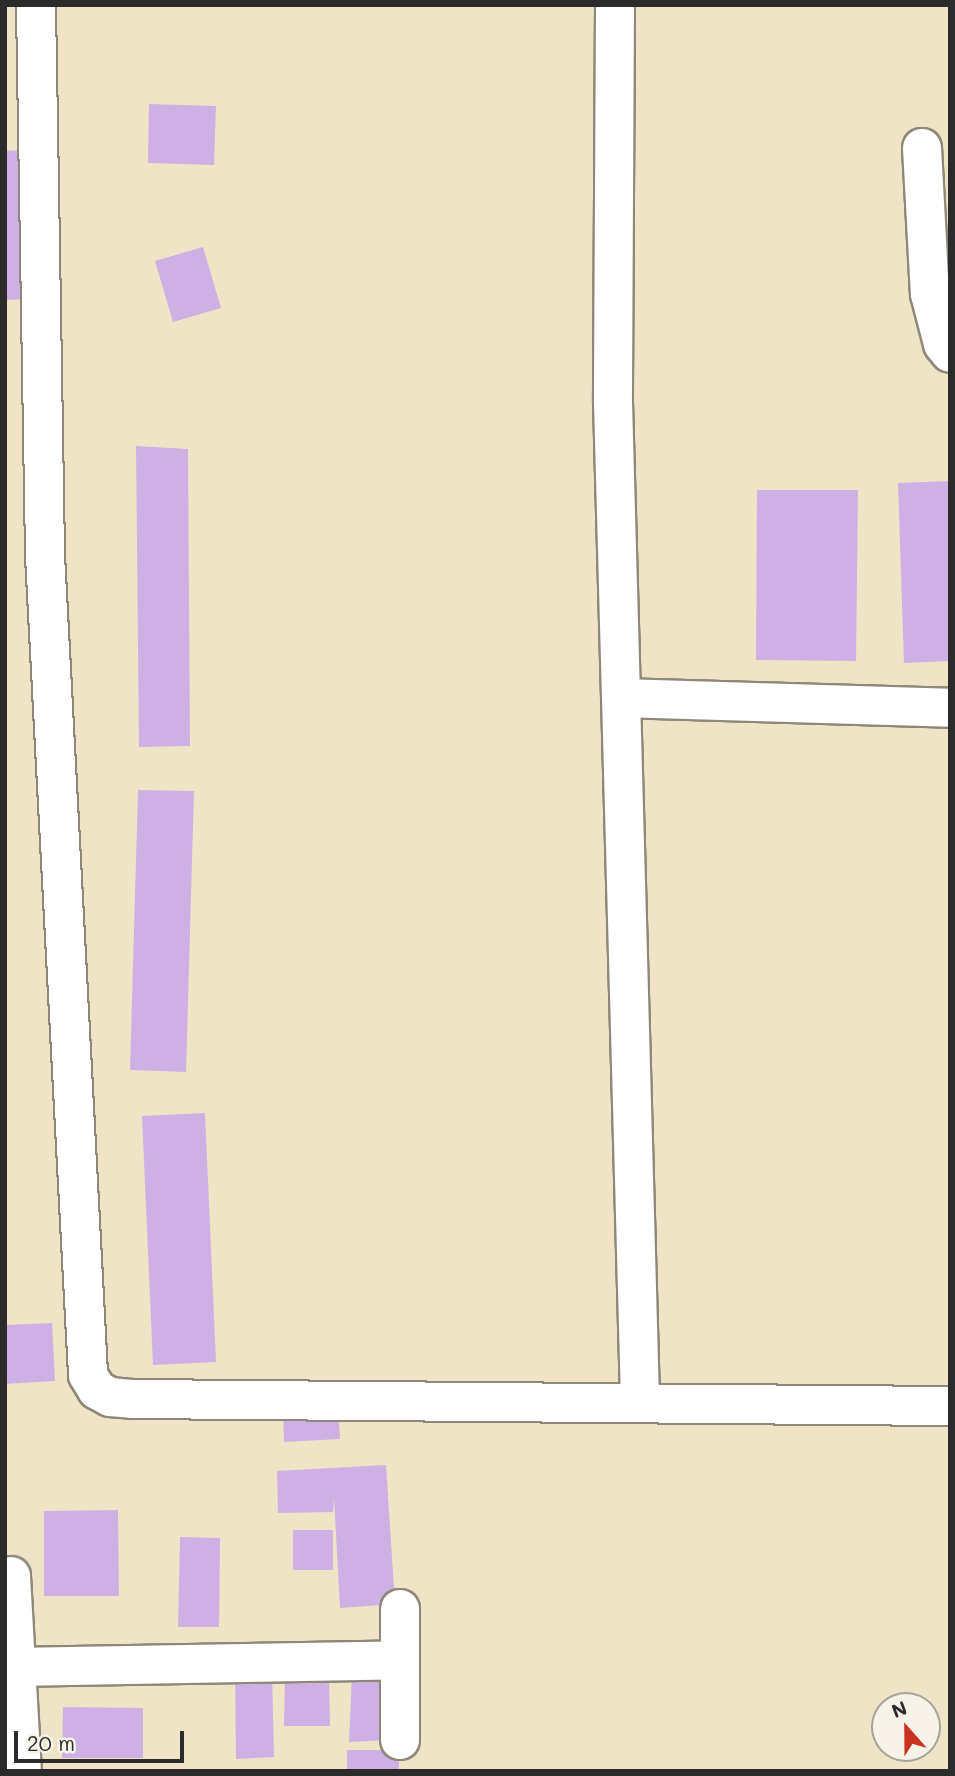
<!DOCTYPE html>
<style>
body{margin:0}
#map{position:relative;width:955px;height:1776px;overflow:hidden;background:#f0e4c7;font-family:Mali,sans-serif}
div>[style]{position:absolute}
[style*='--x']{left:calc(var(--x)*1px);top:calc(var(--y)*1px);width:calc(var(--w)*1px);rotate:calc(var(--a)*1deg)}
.building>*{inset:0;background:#ceb0e4}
.roads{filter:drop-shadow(2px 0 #8e8879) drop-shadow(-2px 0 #8e8879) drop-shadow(0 2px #8e8879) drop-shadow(0 -2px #8e8879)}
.minor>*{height:38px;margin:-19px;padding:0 19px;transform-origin:19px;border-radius:19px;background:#fff}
span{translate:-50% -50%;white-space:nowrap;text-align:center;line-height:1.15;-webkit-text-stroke:5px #f7f3e8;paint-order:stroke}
.frame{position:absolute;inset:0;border:7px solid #2b2b2b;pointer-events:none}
.north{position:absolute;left:871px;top:1692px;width:70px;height:70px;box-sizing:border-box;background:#f7f3e8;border:2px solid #a5a39c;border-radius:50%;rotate:339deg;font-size:19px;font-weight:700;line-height:28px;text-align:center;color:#2b2b2b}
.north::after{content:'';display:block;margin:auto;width:24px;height:32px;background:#c8321e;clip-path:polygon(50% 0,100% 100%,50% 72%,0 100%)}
.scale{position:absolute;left:14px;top:1731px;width:170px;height:32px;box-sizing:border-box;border:4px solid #2b2b2b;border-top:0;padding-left:9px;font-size:21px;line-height:24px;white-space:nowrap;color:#2b2b2b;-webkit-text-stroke:5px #f7f3e8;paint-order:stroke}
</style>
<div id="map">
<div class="building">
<div style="clip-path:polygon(149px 104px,216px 106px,214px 165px,148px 163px)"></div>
<div style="clip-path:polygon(24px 150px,30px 299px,5px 300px,5px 151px)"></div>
<div style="clip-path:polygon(203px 247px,221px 308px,173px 322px,155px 261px)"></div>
<div style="clip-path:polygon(136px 446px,188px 449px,190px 746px,139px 747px)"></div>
<div style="clip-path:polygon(950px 481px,950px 661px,904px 663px,898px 483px)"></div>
<div style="clip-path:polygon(757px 490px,858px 490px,856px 661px,756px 660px)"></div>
<div style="clip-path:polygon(138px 790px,194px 791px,186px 1072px,130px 1070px)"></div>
<div style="clip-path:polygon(205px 1113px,216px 1362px,153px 1365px,142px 1116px)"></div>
<div style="clip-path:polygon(52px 1323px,55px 1381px,5px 1384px,5px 1325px)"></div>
<div style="clip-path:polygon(338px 1407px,340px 1439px,284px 1442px,283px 1410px)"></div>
<div style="clip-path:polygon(386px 1465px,395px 1604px,340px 1608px,334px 1498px,333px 1512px,278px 1513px,277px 1471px)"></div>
<div style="clip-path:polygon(118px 1510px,119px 1596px,44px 1596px,44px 1511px)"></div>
<div style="clip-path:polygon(293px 1530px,333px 1530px,333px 1570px,293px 1570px)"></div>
<div style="clip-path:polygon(180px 1537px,220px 1538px,219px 1627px,178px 1627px)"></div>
<div style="clip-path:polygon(272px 1672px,274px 1757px,236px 1759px,235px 1673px)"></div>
<div style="clip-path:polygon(386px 1673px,388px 1740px,349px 1742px,352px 1674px)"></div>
<div style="clip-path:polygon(285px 1678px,329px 1678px,330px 1726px,284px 1726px)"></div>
<div style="clip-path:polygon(63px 1707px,143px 1708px,143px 1758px,62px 1758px)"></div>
<div style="clip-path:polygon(347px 1750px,399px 1750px,399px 1771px,347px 1771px)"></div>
</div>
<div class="roads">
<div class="minor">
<div style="--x:36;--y:5;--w:551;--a:89.06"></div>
<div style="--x:45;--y:556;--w:820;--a:86.99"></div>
<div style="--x:88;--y:1375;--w:17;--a:59"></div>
<div style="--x:97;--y:1390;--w:15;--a:28"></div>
<div style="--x:110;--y:1397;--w:22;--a:5"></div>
<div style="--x:132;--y:1399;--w:818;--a:0.49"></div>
<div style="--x:615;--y:5;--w:397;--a:90.3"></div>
<div style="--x:613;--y:402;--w:1001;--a:88.45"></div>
<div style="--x:922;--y:148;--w:146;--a:86.9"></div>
<div style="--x:930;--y:294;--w:52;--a:75.4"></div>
<div style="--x:943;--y:344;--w:11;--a:52"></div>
<div style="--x:622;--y:698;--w:328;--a:1.7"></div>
<div style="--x:11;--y:1576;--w:195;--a:86.8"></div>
<div style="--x:400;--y:1609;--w:51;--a:90"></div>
<div style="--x:16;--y:1667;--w:384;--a:-1"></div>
<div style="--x:400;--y:1660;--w:80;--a:90"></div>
</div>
</div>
<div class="frame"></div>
<div class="north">N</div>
<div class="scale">20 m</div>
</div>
